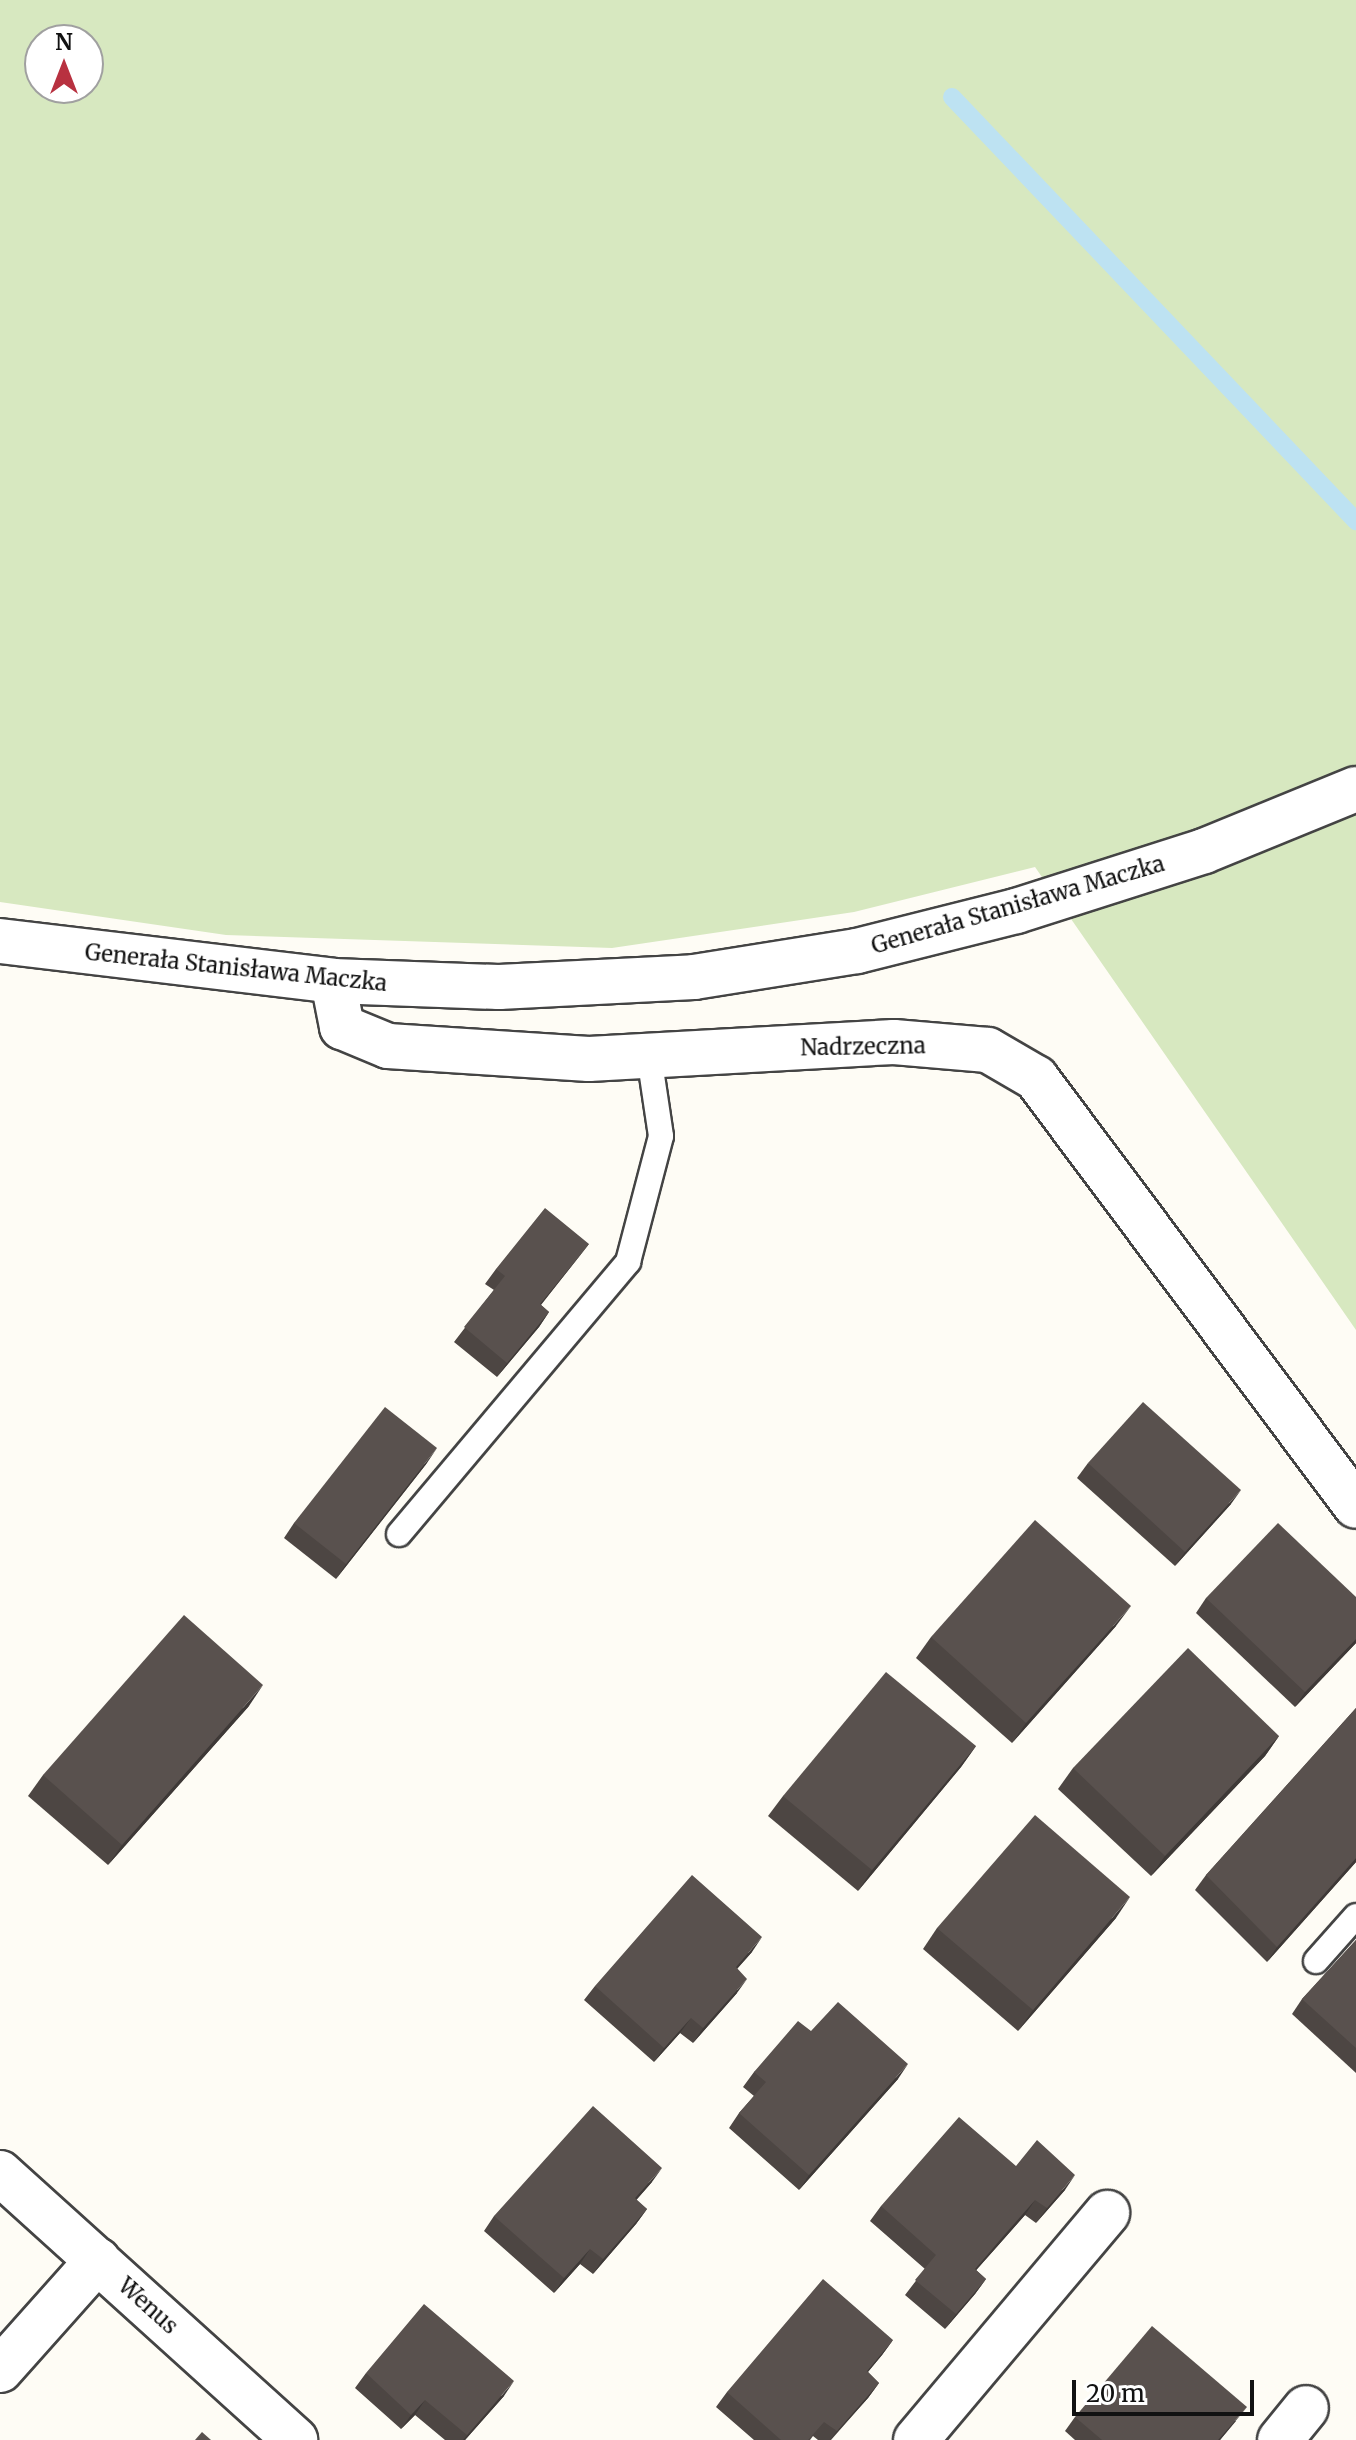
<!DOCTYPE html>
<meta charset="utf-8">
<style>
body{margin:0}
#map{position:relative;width:1356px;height:2440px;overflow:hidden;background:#fefcf5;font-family:Merriweather,serif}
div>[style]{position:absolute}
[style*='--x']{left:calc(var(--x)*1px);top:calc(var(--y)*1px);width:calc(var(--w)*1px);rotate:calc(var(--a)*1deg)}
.green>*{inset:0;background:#d7e8c0}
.stream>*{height:18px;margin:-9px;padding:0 9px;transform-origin:9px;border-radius:9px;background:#bde2f2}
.roads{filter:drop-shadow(2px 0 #444) drop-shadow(-2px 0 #444) drop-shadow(0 2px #444) drop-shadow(0 -2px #444)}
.lane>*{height:24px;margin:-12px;padding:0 12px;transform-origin:12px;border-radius:12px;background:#fff}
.street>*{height:44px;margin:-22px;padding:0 22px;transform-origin:22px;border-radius:22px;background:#fff}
.wall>*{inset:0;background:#4d4643}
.shaded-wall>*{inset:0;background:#3e3937}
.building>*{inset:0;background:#59514e}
span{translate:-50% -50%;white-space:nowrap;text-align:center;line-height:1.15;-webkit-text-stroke:8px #fff;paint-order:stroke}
.street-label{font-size:22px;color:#111}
.north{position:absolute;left:24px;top:24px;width:80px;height:80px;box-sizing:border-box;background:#fff;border:2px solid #a0a0a0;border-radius:50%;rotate:0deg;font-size:22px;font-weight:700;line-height:32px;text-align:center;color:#111}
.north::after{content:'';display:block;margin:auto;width:28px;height:36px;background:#b83140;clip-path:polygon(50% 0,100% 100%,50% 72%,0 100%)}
.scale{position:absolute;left:1072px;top:2380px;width:182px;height:36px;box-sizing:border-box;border:4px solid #111;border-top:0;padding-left:10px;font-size:24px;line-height:28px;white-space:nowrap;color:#111;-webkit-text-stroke:6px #fff;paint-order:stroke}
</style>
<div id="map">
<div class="green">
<div style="clip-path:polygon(evenodd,0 0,1356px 0,1356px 1330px,1035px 867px,854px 912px,612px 948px,226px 935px,0 902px,0 0,40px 40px,88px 40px,88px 88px,40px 88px,40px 40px)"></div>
</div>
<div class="stream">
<div style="--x:952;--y:97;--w:586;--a:46.38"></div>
</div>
<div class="roads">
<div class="lane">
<div style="--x:399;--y:1534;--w:356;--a:-49.9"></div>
<div style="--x:628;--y:1262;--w:130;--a:-75.3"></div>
<div style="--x:661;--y:1136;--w:81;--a:-98.5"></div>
<div style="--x:1316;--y:1961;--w:60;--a:-48.4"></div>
</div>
<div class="street">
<div style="--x:0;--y:941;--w:335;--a:6.8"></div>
<div style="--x:333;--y:981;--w:166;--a:2.1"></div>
<div style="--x:499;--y:987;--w:195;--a:-2.9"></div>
<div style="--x:694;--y:977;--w:165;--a:-9.1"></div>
<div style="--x:857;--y:951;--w:164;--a:-14.1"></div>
<div style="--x:1016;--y:911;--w:197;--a:-17.7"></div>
<div style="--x:1204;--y:851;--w:164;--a:-22.2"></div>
<div style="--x:333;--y:981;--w:47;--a:78.9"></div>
<div style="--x:342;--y:1027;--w:50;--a:22.4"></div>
<div style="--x:388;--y:1046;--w:201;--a:3.7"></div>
<div style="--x:589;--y:1059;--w:305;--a:-3.2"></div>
<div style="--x:894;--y:1042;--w:94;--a:4.9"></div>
<div style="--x:988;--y:1050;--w:56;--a:30.3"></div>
<div style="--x:1036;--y:1078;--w:534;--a:53.22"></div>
<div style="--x:0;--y:2173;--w:398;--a:42.1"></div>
<div style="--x:0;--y:2370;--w:147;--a:-48.3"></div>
<div style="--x:916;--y:2440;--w:297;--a:-49.9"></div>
<div style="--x:1280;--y:2440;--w:41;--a:-50.9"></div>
</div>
</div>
<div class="wall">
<div style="clip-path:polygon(589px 1244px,541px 1305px,549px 1312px,539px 1327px,497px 1377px,454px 1342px,494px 1290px,485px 1284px,496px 1269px)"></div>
<div style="clip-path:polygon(427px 1463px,336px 1579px,284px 1538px,294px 1523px)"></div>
<div style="clip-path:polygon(1088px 1463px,1231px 1504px,1175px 1566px,1077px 1478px)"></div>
<div style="clip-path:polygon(1356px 1597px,1356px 1643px,1295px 1707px,1196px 1613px,1206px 1598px)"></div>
<div style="clip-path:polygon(1116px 1626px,1012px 1743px,916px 1658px,931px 1637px)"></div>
<div style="clip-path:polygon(249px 1706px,108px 1865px,28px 1796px,43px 1775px)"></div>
<div style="clip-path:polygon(1356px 1708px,1356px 1862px,1267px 1962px,1195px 1890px,1206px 1875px)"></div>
<div style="clip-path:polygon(1279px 1736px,1265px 1756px,1151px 1876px,1058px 1789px,1073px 1768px)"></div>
<div style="clip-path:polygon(976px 1746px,961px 1767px,858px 1891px,768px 1816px,783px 1796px)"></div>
<div style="clip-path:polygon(1116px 1918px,1018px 2031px,923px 1949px,937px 1928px)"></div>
<div style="clip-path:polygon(1356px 1940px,1356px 2073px,1292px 2014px,1302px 1999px)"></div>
<div style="clip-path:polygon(752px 1952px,737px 1969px,737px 1993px,693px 2043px,680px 2033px,654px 2062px,584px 2000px,595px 1986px)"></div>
<div style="clip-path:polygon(811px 2031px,898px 2079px,799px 2190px,729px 2128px,739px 2113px,754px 2096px,743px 2087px,754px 2072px)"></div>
<div style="clip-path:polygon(652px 2182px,636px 2200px,647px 2209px,636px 2224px,593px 2274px,580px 2264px,554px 2293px,484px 2231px,494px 2216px)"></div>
<div style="clip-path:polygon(1065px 2190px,1036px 2223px,1025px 2215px,994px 2250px,976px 2270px,986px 2279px,975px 2294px,945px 2329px,905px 2295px,925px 2269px,870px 2221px,881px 2206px)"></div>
<div style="clip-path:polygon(893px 2340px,882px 2355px,868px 2372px,879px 2383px,868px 2398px,831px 2440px,818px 2440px,813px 2436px,810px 2440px,754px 2440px,716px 2407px,727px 2392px)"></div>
<div style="clip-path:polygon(366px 2373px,504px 2396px,465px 2440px,445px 2440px,415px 2415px,401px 2429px,355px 2388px)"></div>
<div style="clip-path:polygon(1075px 2417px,1236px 2421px,1220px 2440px,1075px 2440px,1065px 2431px)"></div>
</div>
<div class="shaded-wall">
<div style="clip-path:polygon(589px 1244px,578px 1258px,530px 1318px,540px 1304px)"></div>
<div style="clip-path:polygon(549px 1312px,539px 1327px,497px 1377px,507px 1363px)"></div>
<div style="clip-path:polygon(437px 1448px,427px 1463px,336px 1579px,346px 1564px)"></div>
<div style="clip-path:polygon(1241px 1490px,1231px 1504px,1175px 1566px,1185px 1552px)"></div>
<div style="clip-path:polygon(1131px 1606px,1116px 1626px,1012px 1743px,1026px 1723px)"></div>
<div style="clip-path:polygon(1356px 1639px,1356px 1643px,1295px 1707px,1305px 1692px)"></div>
<div style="clip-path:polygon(263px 1685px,249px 1706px,108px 1865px,122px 1845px)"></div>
<div style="clip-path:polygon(1279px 1736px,1265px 1756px,1151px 1876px,1165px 1856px)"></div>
<div style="clip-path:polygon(976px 1746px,961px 1767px,858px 1891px,872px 1870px)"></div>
<div style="clip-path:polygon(1356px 1858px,1356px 1862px,1267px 1962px,1277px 1947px)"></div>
<div style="clip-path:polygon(1130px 1897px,1116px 1918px,1018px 2031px,1033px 2010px)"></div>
<div style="clip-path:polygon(762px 1937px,752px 1952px,725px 1982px,736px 1967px)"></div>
<div style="clip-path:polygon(747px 1979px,737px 1993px,693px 2043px,703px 2028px)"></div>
<div style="clip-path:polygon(691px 2018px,680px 2033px,654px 2062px,664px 2048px)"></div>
<div style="clip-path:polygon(908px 2064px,898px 2079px,799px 2190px,809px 2175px)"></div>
<div style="clip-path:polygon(662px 2168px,652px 2182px,625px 2213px,635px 2198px)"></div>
<div style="clip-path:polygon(1075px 2175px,1065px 2190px,1036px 2223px,1047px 2208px)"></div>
<div style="clip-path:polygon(1035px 2200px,1025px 2215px,964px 2284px,975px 2269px)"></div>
<div style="clip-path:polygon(647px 2209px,636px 2224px,593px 2274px,603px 2259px)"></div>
<div style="clip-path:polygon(590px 2249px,580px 2264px,554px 2293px,564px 2278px)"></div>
<div style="clip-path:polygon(986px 2279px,975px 2294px,945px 2329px,956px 2314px)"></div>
<div style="clip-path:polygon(893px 2340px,882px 2355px,856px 2386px,867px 2371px)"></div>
<div style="clip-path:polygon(514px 2381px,504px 2396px,465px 2440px,463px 2440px)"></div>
<div style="clip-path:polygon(879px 2383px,868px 2398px,830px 2440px,837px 2431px)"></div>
<div style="clip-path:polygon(425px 2400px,415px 2415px,401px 2429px,411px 2415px)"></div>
<div style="clip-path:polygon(1247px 2407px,1220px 2440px,1218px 2440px)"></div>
</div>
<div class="building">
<div style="clip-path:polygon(545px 1208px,589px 1244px,540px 1304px,549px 1312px,507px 1363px,464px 1327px,505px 1276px,496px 1269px)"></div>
<div style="clip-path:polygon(1143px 1402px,1241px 1490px,1185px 1552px,1088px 1463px)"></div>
<div style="clip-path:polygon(385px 1407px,437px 1448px,346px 1564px,294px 1523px)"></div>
<div style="clip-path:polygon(1035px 1520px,1131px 1606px,1026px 1723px,931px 1637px)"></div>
<div style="clip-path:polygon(1278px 1523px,1356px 1597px,1356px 1639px,1305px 1692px,1206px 1598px)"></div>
<div style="clip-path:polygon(184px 1615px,263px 1685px,122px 1845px,43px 1775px)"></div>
<div style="clip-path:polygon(1188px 1648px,1279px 1736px,1165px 1856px,1073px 1768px)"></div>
<div style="clip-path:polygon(886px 1672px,976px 1746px,872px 1870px,783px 1796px)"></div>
<div style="clip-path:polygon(1356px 1708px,1356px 1858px,1277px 1947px,1206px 1875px)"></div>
<div style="clip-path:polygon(1035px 1815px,1130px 1897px,1033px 2010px,937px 1928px)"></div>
<div style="clip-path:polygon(692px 1875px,762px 1937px,736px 1967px,747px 1979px,703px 2028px,691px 2018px,664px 2048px,595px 1986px)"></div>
<div style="clip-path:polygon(1356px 1940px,1356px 2048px,1302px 1999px)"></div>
<div style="clip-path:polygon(838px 2002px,908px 2064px,809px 2175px,739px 2113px,766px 2082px,754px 2072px,798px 2021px,811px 2031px)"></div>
<div style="clip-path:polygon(593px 2106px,662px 2168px,635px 2198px,647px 2209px,603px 2259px,590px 2249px,564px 2278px,494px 2216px)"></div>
<div style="clip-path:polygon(959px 2117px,1016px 2166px,1037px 2140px,1075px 2175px,1047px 2208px,1035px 2200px,1004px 2235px,975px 2269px,986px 2279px,956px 2314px,915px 2280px,936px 2255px,881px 2206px)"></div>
<div style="clip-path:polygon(823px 2279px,893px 2340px,867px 2371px,879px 2383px,837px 2431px,824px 2422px,808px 2440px,781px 2440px,727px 2392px)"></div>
<div style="clip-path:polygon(424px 2304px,514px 2381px,467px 2435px,425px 2400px,411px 2415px,366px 2373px)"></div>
<div style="clip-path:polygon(1152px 2326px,1247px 2407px,1218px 2440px,1102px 2440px,1075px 2417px)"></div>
<div style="clip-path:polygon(202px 2432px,211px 2440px,195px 2440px)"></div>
</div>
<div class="street-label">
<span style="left:1018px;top:905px;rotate:-16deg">Generała Stanisława Maczka</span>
<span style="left:236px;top:968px;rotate:6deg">Generała Stanisława Maczka</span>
<span style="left:863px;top:1047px;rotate:-1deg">Nadrzeczna</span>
<span style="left:148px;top:2306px;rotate:42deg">Wenus</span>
</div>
<div class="north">N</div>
<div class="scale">20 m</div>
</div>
